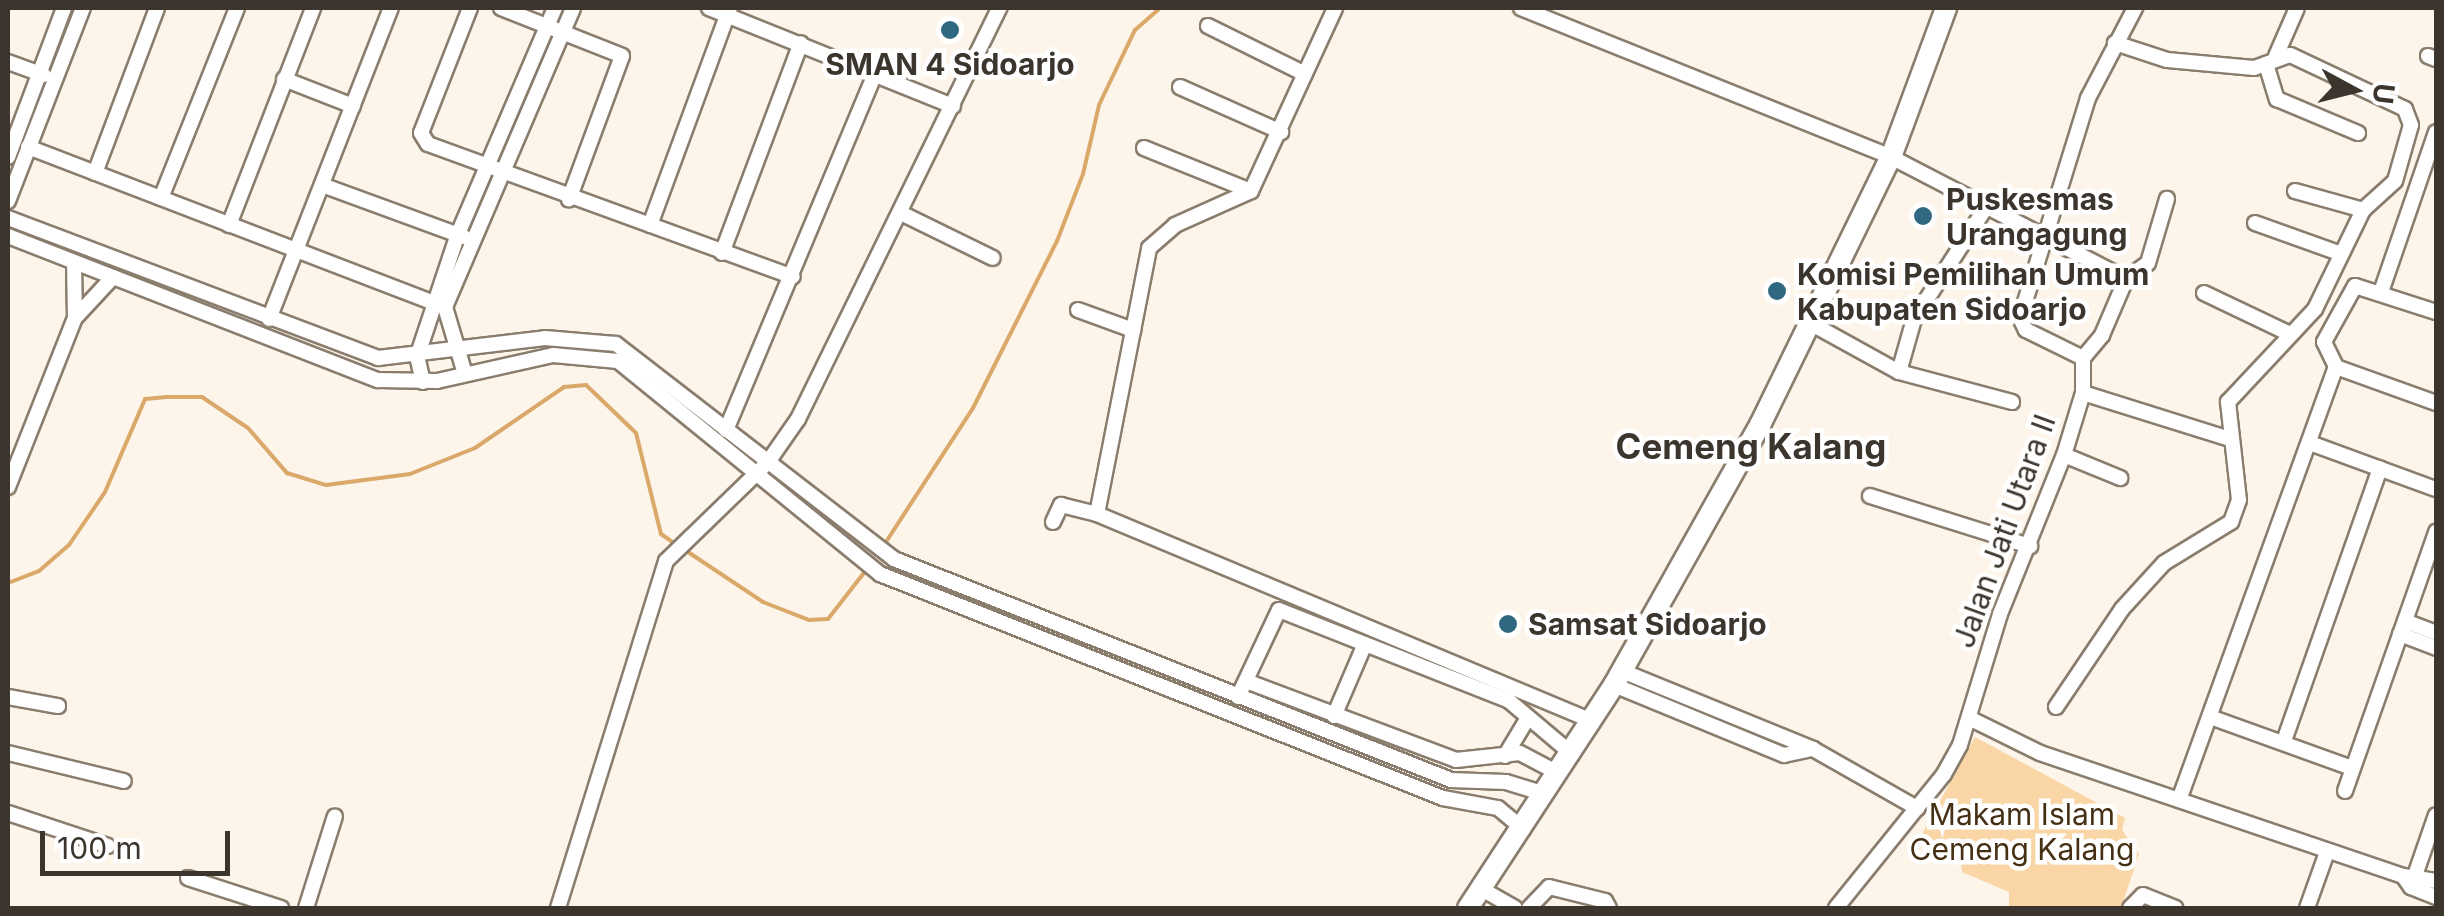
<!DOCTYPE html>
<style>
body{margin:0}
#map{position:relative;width:2444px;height:916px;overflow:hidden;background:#fdf4ea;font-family:Inter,sans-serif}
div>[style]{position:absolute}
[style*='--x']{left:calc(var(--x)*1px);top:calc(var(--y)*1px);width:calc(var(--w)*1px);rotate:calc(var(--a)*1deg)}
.green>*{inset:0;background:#fad5a6}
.stream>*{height:4px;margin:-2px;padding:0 2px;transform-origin:2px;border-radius:2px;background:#daa96a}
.roads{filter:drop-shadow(2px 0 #8a7d6d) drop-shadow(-2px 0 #8a7d6d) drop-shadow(0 2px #8a7d6d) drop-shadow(0 -2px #8a7d6d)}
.street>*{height:14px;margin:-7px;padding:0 7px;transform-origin:7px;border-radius:7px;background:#fff}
.primary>*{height:20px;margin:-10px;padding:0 10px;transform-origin:10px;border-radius:10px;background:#fff}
.dots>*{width:28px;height:28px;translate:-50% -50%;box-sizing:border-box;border:5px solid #fff;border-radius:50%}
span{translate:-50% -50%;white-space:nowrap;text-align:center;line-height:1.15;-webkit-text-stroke:9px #fff;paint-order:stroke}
.poi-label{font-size:30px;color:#3b352e;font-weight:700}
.left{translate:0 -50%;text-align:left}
.street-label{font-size:30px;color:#3b352e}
.park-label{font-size:30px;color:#453014}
.quarter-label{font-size:35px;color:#3b352e;font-weight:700}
.frame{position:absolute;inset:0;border:10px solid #3b352e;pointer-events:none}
.north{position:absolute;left:2304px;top:40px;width:100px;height:100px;-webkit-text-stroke:8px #fff;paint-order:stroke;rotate:97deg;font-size:28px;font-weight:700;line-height:40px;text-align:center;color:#3b352e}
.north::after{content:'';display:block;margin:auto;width:35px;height:45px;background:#3b352e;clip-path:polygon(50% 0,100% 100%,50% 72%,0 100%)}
.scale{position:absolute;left:40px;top:831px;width:190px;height:45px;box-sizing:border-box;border:5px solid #3b352e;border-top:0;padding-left:12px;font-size:30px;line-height:35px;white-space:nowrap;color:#3b352e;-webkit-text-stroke:8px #fff;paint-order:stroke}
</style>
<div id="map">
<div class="green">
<div style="clip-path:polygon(1975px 737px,2125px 818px,2122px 830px,2139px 854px,2121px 908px,2009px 908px,2009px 892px,1962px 872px,1960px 854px,1922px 834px)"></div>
</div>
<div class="stream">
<div style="--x:884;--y:545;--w:163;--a:-57"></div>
<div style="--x:973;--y:408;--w:187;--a:-63.3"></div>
<div style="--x:1057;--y:241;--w:72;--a:-68.8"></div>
<div style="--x:1083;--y:174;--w:71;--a:-76.9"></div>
<div style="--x:1099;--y:105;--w:83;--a:-64.4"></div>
<div style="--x:1135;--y:30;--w:33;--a:-41"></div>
<div style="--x:685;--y:550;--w:94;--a:33.7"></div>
<div style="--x:763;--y:602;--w:49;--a:21.4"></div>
<div style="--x:809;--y:620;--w:19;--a:-3"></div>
<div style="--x:828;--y:619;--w:63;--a:-52"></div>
<div style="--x:8;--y:583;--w:33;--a:-21"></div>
<div style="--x:39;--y:571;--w:40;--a:-41"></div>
<div style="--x:69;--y:545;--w:64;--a:-55.8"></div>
<div style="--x:105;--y:492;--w:101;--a:-66.7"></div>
<div style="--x:145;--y:399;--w:22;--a:-5"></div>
<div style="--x:167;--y:397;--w:35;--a:0"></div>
<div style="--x:202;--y:397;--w:55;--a:34"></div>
<div style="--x:248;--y:428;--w:60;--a:49.1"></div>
<div style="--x:287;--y:473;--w:41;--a:17.1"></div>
<div style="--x:326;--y:485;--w:85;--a:-7.5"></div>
<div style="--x:410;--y:474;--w:70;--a:-21.8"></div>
<div style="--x:475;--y:448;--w:108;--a:-34.4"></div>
<div style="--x:564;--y:387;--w:22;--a:-5"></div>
<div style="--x:586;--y:385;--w:69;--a:43.8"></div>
<div style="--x:636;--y:433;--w:104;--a:76.1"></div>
<div style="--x:661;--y:534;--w:19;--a:35"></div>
</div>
<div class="roads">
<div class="street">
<div style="--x:470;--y:8;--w:134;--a:111.4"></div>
<div style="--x:421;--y:133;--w:13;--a:58"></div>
<div style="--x:428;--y:144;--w:388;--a:20"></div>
<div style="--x:501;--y:8;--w:130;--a:21.6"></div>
<div style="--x:622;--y:56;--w:153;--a:110.3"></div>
<div style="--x:709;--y:8;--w:263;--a:21.9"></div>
<div style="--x:1521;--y:8;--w:399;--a:21.9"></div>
<div style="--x:1891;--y:157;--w:265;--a:27.4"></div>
<div style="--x:2126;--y:279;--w:27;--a:-36"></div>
<div style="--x:2148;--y:263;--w:67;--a:-73.5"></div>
<div style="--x:1208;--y:26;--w:108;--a:26.3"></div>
<div style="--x:2276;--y:56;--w:52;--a:-66.4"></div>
<div style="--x:2428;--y:56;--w:9;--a:21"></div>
<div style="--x:8;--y:62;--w:38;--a:20"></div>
<div style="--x:2266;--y:64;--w:37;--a:73"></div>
<div style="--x:2277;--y:99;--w:88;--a:22.8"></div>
<div style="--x:284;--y:79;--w:74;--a:21.4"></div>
<div style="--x:1180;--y:87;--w:111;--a:24"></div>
<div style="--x:28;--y:147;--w:447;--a:21"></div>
<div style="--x:1144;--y:148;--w:115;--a:21.9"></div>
<div style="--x:8;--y:157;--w:159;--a:-69.4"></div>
<div style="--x:95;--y:173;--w:176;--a:-69.4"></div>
<div style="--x:322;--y:185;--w:151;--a:20.1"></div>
<div style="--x:2295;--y:191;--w:71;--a:15.6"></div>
<div style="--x:161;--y:198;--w:205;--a:-68.2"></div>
<div style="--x:8;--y:201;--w:207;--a:-68.8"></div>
<div style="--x:901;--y:213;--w:102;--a:26.1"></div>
<div style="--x:8;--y:218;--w:396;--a:20.7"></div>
<div style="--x:378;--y:358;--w:168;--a:-6.8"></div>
<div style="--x:545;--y:338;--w:71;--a:4.8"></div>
<div style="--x:616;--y:344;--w:351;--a:37.7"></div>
<div style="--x:894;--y:559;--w:599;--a:21.64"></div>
<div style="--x:1451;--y:780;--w:55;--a:2.1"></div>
<div style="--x:1506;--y:782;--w:41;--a:17.1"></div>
<div style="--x:2255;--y:223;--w:89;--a:19.7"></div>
<div style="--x:229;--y:225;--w:233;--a:-68.8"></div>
<div style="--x:650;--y:225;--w:231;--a:-69.8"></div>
<div style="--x:8;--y:236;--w:397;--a:21.3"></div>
<div style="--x:378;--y:380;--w:59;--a:1"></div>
<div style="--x:437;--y:381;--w:119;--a:-12.6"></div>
<div style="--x:553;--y:355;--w:65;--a:5.3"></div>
<div style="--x:618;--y:361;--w:338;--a:39.1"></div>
<div style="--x:880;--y:574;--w:606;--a:21.7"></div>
<div style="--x:1443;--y:798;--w:56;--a:10.3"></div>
<div style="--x:1498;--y:808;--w:33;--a:40"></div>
<div style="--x:722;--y:253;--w:224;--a:-69.4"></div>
<div style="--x:74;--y:262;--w:56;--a:89"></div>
<div style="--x:75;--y:318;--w:56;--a:-47.2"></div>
<div style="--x:2381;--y:292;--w:169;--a:-71"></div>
<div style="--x:2204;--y:293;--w:95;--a:25.5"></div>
<div style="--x:1078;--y:310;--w:59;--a:20"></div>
<div style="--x:2436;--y:312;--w:85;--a:-162.2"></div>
<div style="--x:2355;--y:286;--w:64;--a:119"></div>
<div style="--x:2324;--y:342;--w:28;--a:64"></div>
<div style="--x:2336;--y:367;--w:106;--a:19.8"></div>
<div style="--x:269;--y:319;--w:334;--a:-68.6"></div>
<div style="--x:1812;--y:324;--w:99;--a:28.9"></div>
<div style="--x:1899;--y:372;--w:117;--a:14.9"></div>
<div style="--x:2083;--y:358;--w:30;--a:-50"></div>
<div style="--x:2102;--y:335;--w:61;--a:-66.8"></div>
<div style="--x:1899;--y:372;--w:55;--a:-74.2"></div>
<div style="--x:1914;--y:319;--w:137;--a:-57.2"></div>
<div style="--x:465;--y:374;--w:70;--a:-106.6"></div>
<div style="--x:445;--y:307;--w:325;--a:-66.8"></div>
<div style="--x:423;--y:382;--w:26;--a:-103"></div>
<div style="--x:417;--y:357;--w:130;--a:-71.6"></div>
<div style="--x:458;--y:234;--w:246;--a:-66.8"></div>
<div style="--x:2083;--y:393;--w:151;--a:17.4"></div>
<div style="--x:726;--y:430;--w:388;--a:-67.3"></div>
<div style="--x:2310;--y:443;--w:134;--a:20.1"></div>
<div style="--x:2064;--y:455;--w:61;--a:22.3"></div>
<div style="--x:8;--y:487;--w:182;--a:-68.4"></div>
<div style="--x:1870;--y:496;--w:168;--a:17.4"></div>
<div style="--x:1097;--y:514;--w:271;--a:-78.9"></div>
<div style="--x:1149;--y:248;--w:35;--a:-41"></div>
<div style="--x:1175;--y:225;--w:83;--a:-24.1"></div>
<div style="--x:1251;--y:191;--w:201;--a:-65.3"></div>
<div style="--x:1053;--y:522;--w:19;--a:-65"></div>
<div style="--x:1061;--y:505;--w:37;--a:14"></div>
<div style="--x:1097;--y:514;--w:537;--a:22.69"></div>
<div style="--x:2405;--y:621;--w:33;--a:21"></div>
<div style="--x:2400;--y:634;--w:39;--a:21"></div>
<div style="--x:1622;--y:671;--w:206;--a:22.2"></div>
<div style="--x:1813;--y:749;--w:120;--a:29.6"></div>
<div style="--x:1246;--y:681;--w:224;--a:20.6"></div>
<div style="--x:1456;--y:760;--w:64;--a:-6.2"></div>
<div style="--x:1520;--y:753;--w:43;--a:27.8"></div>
<div style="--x:1614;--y:685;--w:184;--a:22.4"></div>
<div style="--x:1784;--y:755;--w:30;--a:-12"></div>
<div style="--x:8;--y:697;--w:51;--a:10.2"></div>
<div style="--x:1238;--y:697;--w:96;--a:-64.8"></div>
<div style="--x:1279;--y:610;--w:246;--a:21.5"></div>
<div style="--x:1508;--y:700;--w:84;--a:40.2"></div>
<div style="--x:2056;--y:707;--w:118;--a:-56"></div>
<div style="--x:2122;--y:609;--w:62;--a:-47.6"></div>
<div style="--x:2164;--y:563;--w:79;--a:-31.5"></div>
<div style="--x:2231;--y:522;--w:23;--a:-70"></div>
<div style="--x:2239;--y:500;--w:99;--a:-96.4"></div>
<div style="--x:2228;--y:402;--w:127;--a:-46.9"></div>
<div style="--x:2315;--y:309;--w:110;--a:-64.1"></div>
<div style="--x:2363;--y:210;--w:43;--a:-42.2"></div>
<div style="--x:2395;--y:181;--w:58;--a:-74.1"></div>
<div style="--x:2411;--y:125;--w:17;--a:-111"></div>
<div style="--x:2405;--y:109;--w:127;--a:-154.8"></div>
<div style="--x:2290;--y:55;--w:38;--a:160"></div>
<div style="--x:2254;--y:68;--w:87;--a:-174.7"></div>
<div style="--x:2167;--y:60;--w:55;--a:-161.9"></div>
<div style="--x:1334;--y:716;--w:76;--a:-66.8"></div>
<div style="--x:1969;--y:718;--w:79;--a:26.2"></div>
<div style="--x:2040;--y:753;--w:383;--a:18.7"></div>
<div style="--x:2213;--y:718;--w:148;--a:19.8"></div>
<div style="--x:2284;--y:741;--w:289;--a:-70.6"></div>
<div style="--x:8;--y:753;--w:119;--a:13.6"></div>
<div style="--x:1505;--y:756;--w:41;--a:-59"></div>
<div style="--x:2345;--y:791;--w:275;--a:-70.6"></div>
<div style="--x:2179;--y:800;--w:461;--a:-70.1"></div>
<div style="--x:8;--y:813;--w:105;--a:18.3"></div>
<div style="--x:188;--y:878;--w:98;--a:17.9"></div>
<div style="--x:2436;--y:881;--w:33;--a:-171"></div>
<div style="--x:2403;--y:876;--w:14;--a:54"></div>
<div style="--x:2411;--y:887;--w:27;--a:22"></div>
<div style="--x:2411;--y:887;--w:76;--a:-70.9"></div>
<div style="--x:1480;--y:888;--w:40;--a:29.7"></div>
<div style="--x:306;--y:908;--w:96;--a:-72.5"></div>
<div style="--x:558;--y:908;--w:363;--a:-72.7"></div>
<div style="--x:666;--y:561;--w:142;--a:-44.1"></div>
<div style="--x:768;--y:462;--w:52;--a:-55.1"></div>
<div style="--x:798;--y:419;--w:458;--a:-63.9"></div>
<div style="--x:1529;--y:908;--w:29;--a:-46"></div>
<div style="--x:1549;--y:887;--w:58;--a:14"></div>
<div style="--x:1605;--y:901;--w:8;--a:60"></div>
<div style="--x:1836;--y:908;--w:172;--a:-51.1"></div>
<div style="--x:1944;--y:774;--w:33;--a:-61"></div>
<div style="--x:1960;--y:745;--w:137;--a:-73"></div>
<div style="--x:2000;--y:614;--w:171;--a:-68.1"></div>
<div style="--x:2064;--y:455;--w:65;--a:-73"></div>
<div style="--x:2083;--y:393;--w:35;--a:-90"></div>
<div style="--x:2083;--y:358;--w:64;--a:-153.8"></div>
<div style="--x:2026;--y:330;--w:13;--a:-117"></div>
<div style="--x:2020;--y:318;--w:230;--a:-72.8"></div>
<div style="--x:2088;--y:98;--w:102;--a:-62.4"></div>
<div style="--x:2130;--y:908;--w:18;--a:-45"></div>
<div style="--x:2143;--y:895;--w:35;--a:22"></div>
<div style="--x:2307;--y:908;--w:59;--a:-70.3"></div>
</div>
<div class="primary">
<div style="--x:1468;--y:908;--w:267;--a:-56.8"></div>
<div style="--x:1614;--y:685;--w:300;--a:-60.7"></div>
<div style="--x:1761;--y:423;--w:296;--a:-64"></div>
<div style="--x:1891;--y:157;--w:159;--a:-69.7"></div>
</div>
</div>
<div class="dots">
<div style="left:950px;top:30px;background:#306882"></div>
<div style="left:1923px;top:216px;background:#306882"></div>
<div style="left:1777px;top:291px;background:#306882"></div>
<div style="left:1508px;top:624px;background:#306882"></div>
</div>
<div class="poi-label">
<span style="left:950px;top:64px">SMAN 4 Sidoarjo</span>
<span class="left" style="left:1946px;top:216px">Puskesmas<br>Urangagung</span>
<span class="left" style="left:1797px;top:291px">Komisi Pemilihan Umum<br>Kabupaten Sidoarjo</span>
<span class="left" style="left:1528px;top:624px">Samsat Sidoarjo</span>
</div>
<div class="street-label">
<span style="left:2004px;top:531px;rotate:-70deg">Jalan Jati Utara II</span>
</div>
<div class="park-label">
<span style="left:2022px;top:831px">Makam Islam<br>Cemeng Kalang</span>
</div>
<div class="quarter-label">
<span style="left:1751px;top:446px">Cemeng Kalang</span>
</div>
<div class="frame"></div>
<div class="north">U</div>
<div class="scale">100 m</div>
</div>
